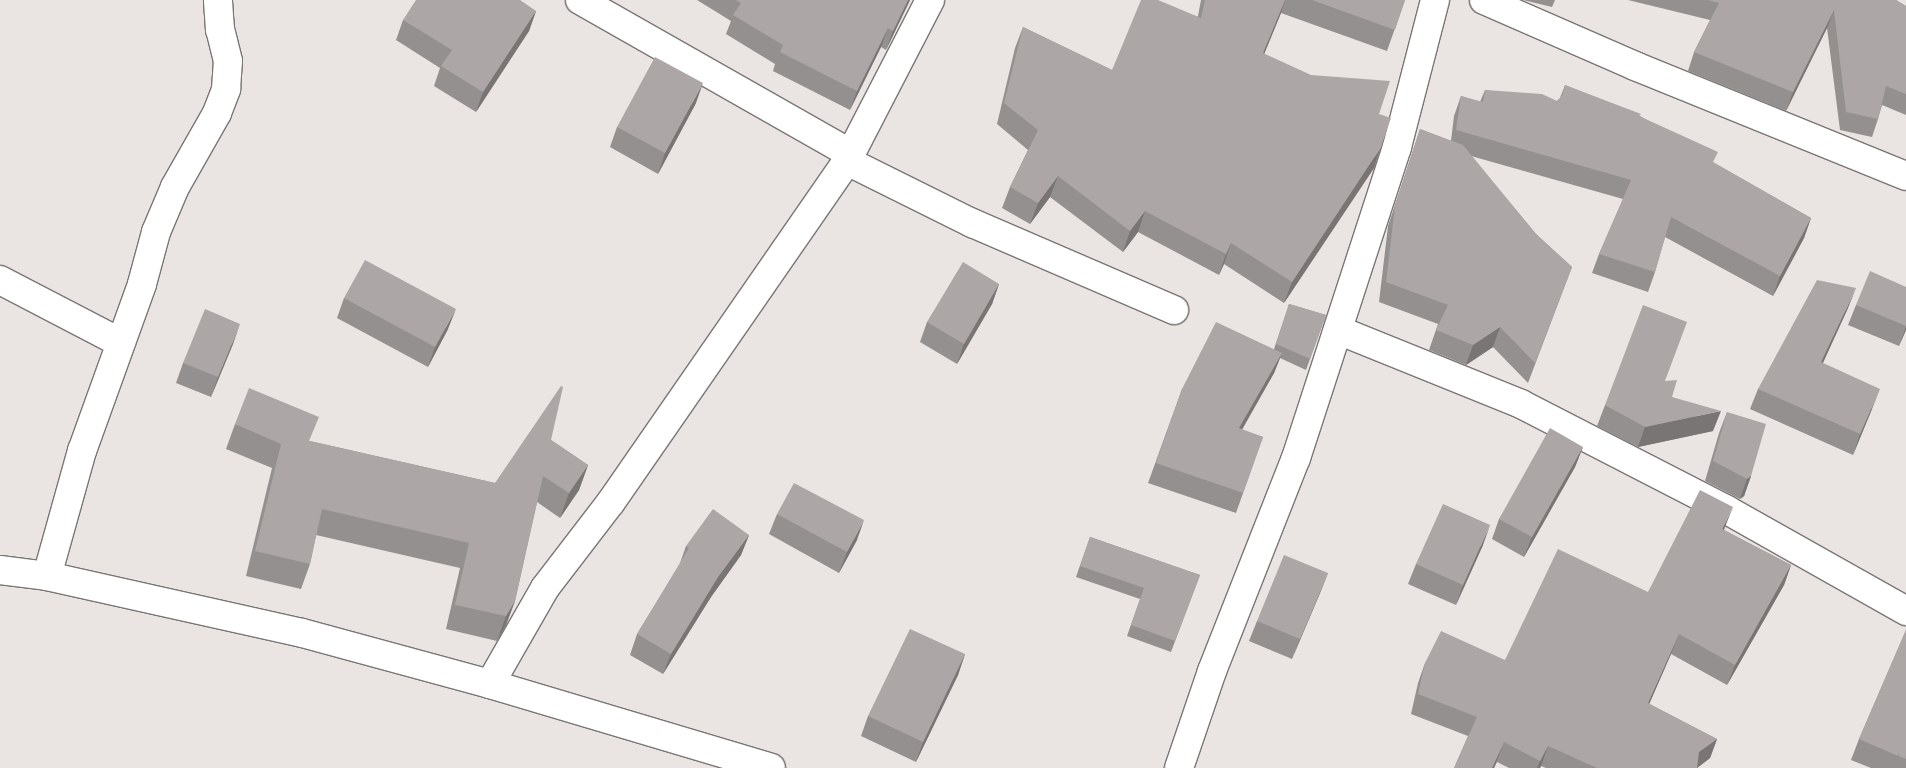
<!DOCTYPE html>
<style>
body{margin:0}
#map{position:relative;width:1906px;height:768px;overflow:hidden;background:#eae4e3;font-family:"Noto Sans",sans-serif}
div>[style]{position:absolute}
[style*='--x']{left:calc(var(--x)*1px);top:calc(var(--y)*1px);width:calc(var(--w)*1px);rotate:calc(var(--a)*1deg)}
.roads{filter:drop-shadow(1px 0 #7b7676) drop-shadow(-1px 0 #7b7676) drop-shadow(0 1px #7b7676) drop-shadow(0 -1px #7b7676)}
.minor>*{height:28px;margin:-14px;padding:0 14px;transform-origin:14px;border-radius:14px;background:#fff}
.wall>*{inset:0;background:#94908f}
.shaded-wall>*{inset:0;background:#787574}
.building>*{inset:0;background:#aca7a6}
span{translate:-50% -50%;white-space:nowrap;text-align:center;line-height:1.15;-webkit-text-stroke:4px #fff;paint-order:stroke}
</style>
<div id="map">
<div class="roads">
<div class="minor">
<div style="--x:580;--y:0;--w:312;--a:29.6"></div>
<div style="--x:1484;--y:0;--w:165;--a:23.6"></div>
<div style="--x:1635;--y:66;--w:292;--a:22.1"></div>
<div style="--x:847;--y:161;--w:140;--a:26.4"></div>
<div style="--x:972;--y:223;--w:220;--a:23.3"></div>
<div style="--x:0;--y:280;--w:136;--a:27.5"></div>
<div style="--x:1338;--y:330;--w:197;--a:22"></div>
<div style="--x:1521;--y:404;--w:232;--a:27.2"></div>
<div style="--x:1727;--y:510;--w:206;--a:29.4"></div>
<div style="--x:0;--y:570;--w:47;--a:7.3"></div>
<div style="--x:47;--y:576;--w:261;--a:12.6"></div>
<div style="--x:302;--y:633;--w:195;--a:15.2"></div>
<div style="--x:490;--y:684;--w:293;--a:16.6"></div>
<div style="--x:47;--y:576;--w:130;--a:-74.4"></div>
<div style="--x:82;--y:451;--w:177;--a:-70.2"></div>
<div style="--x:142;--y:284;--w:54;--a:-74.9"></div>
<div style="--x:156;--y:232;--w:49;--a:-67.1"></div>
<div style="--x:175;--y:187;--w:85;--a:-60.4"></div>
<div style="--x:217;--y:113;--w:26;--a:-69"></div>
<div style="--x:226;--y:89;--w:28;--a:-86"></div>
<div style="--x:228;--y:61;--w:32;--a:-104"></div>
<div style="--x:220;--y:30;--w:30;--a:-94"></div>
<div style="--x:490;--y:684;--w:111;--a:-60.2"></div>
<div style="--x:545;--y:588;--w:108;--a:-52.5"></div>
<div style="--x:611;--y:502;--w:415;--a:-55.3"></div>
<div style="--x:847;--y:161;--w:181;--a:-62.7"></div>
<div style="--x:1179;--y:768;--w:102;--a:-71.2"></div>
<div style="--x:1212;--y:671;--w:229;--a:-68.5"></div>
<div style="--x:1296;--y:458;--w:327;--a:-72"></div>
<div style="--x:1397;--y:147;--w:152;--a:-75.5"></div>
</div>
</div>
<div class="wall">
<div style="clip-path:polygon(697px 0,910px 0,886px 50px,881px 47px,850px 110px,773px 71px,775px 64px,726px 34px,731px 21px)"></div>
<div style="clip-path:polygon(1201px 0,1405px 0,1387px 51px,1281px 13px,1264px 54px,1379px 114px,1374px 168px,1284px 303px,1224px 264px,1219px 275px,1138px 232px,1123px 252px,1050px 197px,1030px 224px,1002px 208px,1010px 187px,1028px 150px,997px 124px,1015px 48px,1023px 27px,1112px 70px,1198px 16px)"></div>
<div style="clip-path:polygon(1523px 0,1555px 0,1552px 7px)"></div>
<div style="clip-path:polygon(1628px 0,1896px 0,1906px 6px,1906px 115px,1882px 105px,1878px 119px,1872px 137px,1840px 130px,1827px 28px,1786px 111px,1688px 71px,1694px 52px,1710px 20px)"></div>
<div style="clip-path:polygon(536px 11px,529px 31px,476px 112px,434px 86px,440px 68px,396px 40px,403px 20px)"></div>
<div style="clip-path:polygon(1565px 85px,1640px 116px,1714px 163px,1811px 218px,1804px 238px,1773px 296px,1665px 237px,1655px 272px,1648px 292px,1592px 273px,1599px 254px,1623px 199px,1471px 156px,1536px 234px,1572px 267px,1528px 383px,1493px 347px,1466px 365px,1429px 350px,1438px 324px,1379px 302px,1388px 226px,1420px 129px,1451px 141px,1454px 116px,1461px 96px,1480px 102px,1485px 90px,1557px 101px,1560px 98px)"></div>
<div style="clip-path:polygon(696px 103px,658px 174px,610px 147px,617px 127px)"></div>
<div style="clip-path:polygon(999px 284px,992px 304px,957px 364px,920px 342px,927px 322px)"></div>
<div style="clip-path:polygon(1906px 287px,1906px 330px,1899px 346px,1848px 325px,1856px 305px)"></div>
<div style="clip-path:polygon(344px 298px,448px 329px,428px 367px,337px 318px)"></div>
<div style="clip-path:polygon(1289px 304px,1326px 315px,1306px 370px,1280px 358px,1274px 373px,1242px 430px,1263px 437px,1236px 513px,1148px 483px,1182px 389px,1274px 349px)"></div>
<div style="clip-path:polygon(1848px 308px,1823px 363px,1872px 409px,1853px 455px,1750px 409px,1758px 389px)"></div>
<div style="clip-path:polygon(233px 344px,211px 397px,176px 383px,183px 363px)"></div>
<div style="clip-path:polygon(1665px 381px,1672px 397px,1713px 431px,1638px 447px,1597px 426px,1605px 405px)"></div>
<div style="clip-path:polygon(1727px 412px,1751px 476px,1744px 496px,1740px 499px,1705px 481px,1719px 433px)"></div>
<div style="clip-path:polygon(235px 424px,495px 483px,551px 440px,588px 465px,579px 490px,560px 518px,537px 502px,515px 601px,506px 625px,497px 641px,446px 629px,460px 568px,316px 535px,310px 564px,301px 589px,246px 576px,272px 468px,226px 449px)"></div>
<div style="clip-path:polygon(1583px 447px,1575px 467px,1524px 557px,1492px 539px,1499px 519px)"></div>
<div style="clip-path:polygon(777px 514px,857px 540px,839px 573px,769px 534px)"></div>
<div style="clip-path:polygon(1725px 527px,1724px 530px,1791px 565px,1784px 585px,1727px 685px,1671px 654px,1649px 704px,1717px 739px,1710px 758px,1697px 768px,1546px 768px,1541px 766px,1540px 768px,1509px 768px,1497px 762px,1494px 768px,1454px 768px,1468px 736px,1411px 714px,1418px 683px,1425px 663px,1505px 660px,1648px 592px)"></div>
<div style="clip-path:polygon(749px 535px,741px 555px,711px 597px,663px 674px,630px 655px,637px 634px,679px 566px,686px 546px)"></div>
<div style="clip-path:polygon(1090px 537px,1200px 575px,1171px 652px,1127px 636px,1140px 599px,1076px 577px)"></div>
<div style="clip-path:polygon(1483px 545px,1456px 605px,1408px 584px,1416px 564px)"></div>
<div style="clip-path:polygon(1328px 573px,1320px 593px,1292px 659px,1249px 641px,1257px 621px)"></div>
<div style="clip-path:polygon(1906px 630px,1906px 768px,1871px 768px,1851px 760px,1859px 739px)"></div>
<div style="clip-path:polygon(965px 654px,958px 675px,916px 762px,861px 736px,868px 716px)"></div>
</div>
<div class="shaded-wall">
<div style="clip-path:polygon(908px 0,910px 0,886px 50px,893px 31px)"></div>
<div style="clip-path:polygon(1285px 0,1281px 13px,1256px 74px,1263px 53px)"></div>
<div style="clip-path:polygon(1834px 10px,1827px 28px,1786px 111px,1793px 92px)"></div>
<div style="clip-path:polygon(536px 11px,529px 31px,476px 112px,483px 92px)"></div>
<div style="clip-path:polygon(888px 28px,881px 47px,850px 110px,857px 91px)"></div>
<div style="clip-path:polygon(703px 83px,696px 103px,658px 174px,665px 153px)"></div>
<div style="clip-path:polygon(1381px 147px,1374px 168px,1284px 303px,1292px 282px)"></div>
<div style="clip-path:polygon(1058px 176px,1050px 197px,1030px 224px,1038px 203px)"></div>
<div style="clip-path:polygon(1145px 211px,1138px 232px,1123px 252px,1130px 231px)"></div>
<div style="clip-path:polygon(1811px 218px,1804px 238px,1773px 296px,1780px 276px)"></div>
<div style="clip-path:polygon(1231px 243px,1224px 264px,1219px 275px,1226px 254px)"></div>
<div style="clip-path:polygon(999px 284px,992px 304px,957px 364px,964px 344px)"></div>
<div style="clip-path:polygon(1856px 288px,1848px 308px,1814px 382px,1821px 362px)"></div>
<div style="clip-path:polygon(456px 309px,448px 329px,428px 367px,435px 347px)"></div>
<div style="clip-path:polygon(240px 324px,233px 344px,211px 397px,218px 377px)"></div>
<div style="clip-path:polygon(1500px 327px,1493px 347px,1466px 365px,1473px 345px)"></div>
<div style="clip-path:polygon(1906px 327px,1906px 330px,1899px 346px)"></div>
<div style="clip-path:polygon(1282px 353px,1274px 373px,1231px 448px,1239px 428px)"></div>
<div style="clip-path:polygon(1880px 389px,1872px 409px,1853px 455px,1860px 434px)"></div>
<div style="clip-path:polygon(1721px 411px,1713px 431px,1638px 447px,1645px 427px)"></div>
<div style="clip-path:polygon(1583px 447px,1575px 467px,1524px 557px,1532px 537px)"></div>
<div style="clip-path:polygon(588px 465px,579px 490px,560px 518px,569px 493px)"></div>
<div style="clip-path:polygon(1751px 476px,1744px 496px,1740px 499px,1747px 479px)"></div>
<div style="clip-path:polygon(1733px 507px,1725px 527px,1715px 548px,1722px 529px)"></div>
<div style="clip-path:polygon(864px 520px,857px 540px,839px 573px,847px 552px)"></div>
<div style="clip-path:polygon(1490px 525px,1483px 545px,1456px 605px,1463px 585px)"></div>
<div style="clip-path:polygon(749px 535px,741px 555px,711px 597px,663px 674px,671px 654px,718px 577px)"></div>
<div style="clip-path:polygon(1791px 565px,1784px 585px,1727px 685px,1735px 665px)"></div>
<div style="clip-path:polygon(1328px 573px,1320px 593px,1292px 659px,1300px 639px)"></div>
<div style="clip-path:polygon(515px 601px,506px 625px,497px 641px,506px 616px)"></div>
<div style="clip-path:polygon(1679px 634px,1671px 654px,1641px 723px,1648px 703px)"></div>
<div style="clip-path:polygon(965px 654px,958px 675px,916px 762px,923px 742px)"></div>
<div style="clip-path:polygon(1717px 739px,1710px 758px,1697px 768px,1693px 768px,1699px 752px)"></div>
<div style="clip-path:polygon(1504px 742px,1494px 768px,1492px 768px)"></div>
<div style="clip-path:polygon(1548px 746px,1541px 766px,1540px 768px,1537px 768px,1540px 761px)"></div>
</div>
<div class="building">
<div style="clip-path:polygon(416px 0,520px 0,536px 11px,483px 92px,441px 66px,452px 50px,403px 20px)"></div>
<div style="clip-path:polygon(736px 0,908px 0,893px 31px,888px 28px,857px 91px,780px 52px,783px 45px,733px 15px,741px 3px)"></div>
<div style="clip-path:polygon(1141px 0,1158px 0,1201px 18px,1205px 0,1285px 0,1263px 53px,1311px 75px,1390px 81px,1379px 114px,1391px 118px,1381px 147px,1292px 282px,1231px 243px,1226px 254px,1145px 211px,1130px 231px,1058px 176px,1038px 203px,1010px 187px,1038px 130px,1004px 103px,1023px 27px,1112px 70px)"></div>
<div style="clip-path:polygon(1312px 0,1405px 0,1395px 30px)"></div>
<div style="clip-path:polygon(1708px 0,1896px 0,1906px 6px,1906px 94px,1886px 86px,1878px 119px,1846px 112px,1834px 10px,1793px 92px,1694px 52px,1719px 3px)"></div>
<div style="clip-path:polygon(655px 57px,703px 83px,665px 153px,617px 127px)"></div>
<div style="clip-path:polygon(1565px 85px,1641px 114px,1639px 116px,1718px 152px,1713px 162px,1811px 218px,1780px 276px,1671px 217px,1655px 272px,1599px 254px,1631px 180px,1456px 130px,1461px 96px,1483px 102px,1485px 90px,1542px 94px,1557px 101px,1562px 96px)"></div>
<div style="clip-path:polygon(1420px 129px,1463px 145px,1536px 234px,1572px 267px,1535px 363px,1500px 327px,1473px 345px,1436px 330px,1448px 305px,1386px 282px,1395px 206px)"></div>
<div style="clip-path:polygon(365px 260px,456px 309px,435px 347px,344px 298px)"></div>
<div style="clip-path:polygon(963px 262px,999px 284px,964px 344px,927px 322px)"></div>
<div style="clip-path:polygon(1870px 271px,1906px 287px,1906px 326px,1856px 305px)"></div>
<div style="clip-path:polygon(1817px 280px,1856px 288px,1821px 362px,1880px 389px,1860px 434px,1758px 389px)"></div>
<div style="clip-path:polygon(1289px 304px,1326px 315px,1310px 359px,1276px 344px)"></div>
<div style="clip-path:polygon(1643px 305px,1687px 322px,1665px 381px,1677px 380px,1672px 397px,1721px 411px,1645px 427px,1605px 405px)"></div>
<div style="clip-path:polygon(205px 309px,240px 324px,218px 377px,183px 363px)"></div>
<div style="clip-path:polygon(1216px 322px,1282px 353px,1239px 428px,1263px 437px,1243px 493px,1156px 463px,1182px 389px)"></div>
<div style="clip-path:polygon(561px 386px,563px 387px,551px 440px,588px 465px,569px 493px,543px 476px,515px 601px,506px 616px,455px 605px,469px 543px,322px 509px,310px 564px,255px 551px,281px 444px,235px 424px,249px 388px,319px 417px,309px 441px,495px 483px)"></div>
<div style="clip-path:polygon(1727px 412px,1766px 424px,1751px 476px,1747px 479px,1713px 461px)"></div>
<div style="clip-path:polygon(1550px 428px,1583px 447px,1532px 537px,1499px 519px)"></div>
<div style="clip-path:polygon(794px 483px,864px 520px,847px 552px,777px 514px)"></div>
<div style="clip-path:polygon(1700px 490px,1733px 507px,1722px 529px,1791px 565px,1735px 665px,1679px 634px,1648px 703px,1717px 739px,1699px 752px,1697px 768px,1597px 768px,1548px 746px,1540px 761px,1504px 742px,1492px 768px,1454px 768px,1477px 717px,1418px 694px,1425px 663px,1441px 631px,1505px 660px,1558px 549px,1648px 592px)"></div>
<div style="clip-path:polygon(1443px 504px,1490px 525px,1463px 585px,1416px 564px)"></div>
<div style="clip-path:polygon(713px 509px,749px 535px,718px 577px,671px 654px,637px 634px,689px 548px,686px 546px)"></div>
<div style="clip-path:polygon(1090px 537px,1200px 575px,1175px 641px,1131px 625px,1144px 588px,1080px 566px)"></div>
<div style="clip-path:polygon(1284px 555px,1328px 573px,1300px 639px,1257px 621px)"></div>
<div style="clip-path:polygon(910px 629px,965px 654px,923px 742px,868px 716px)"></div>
<div style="clip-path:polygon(1906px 630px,1906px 759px,1899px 756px,1899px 753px,1898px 756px,1859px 739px)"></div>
</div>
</div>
